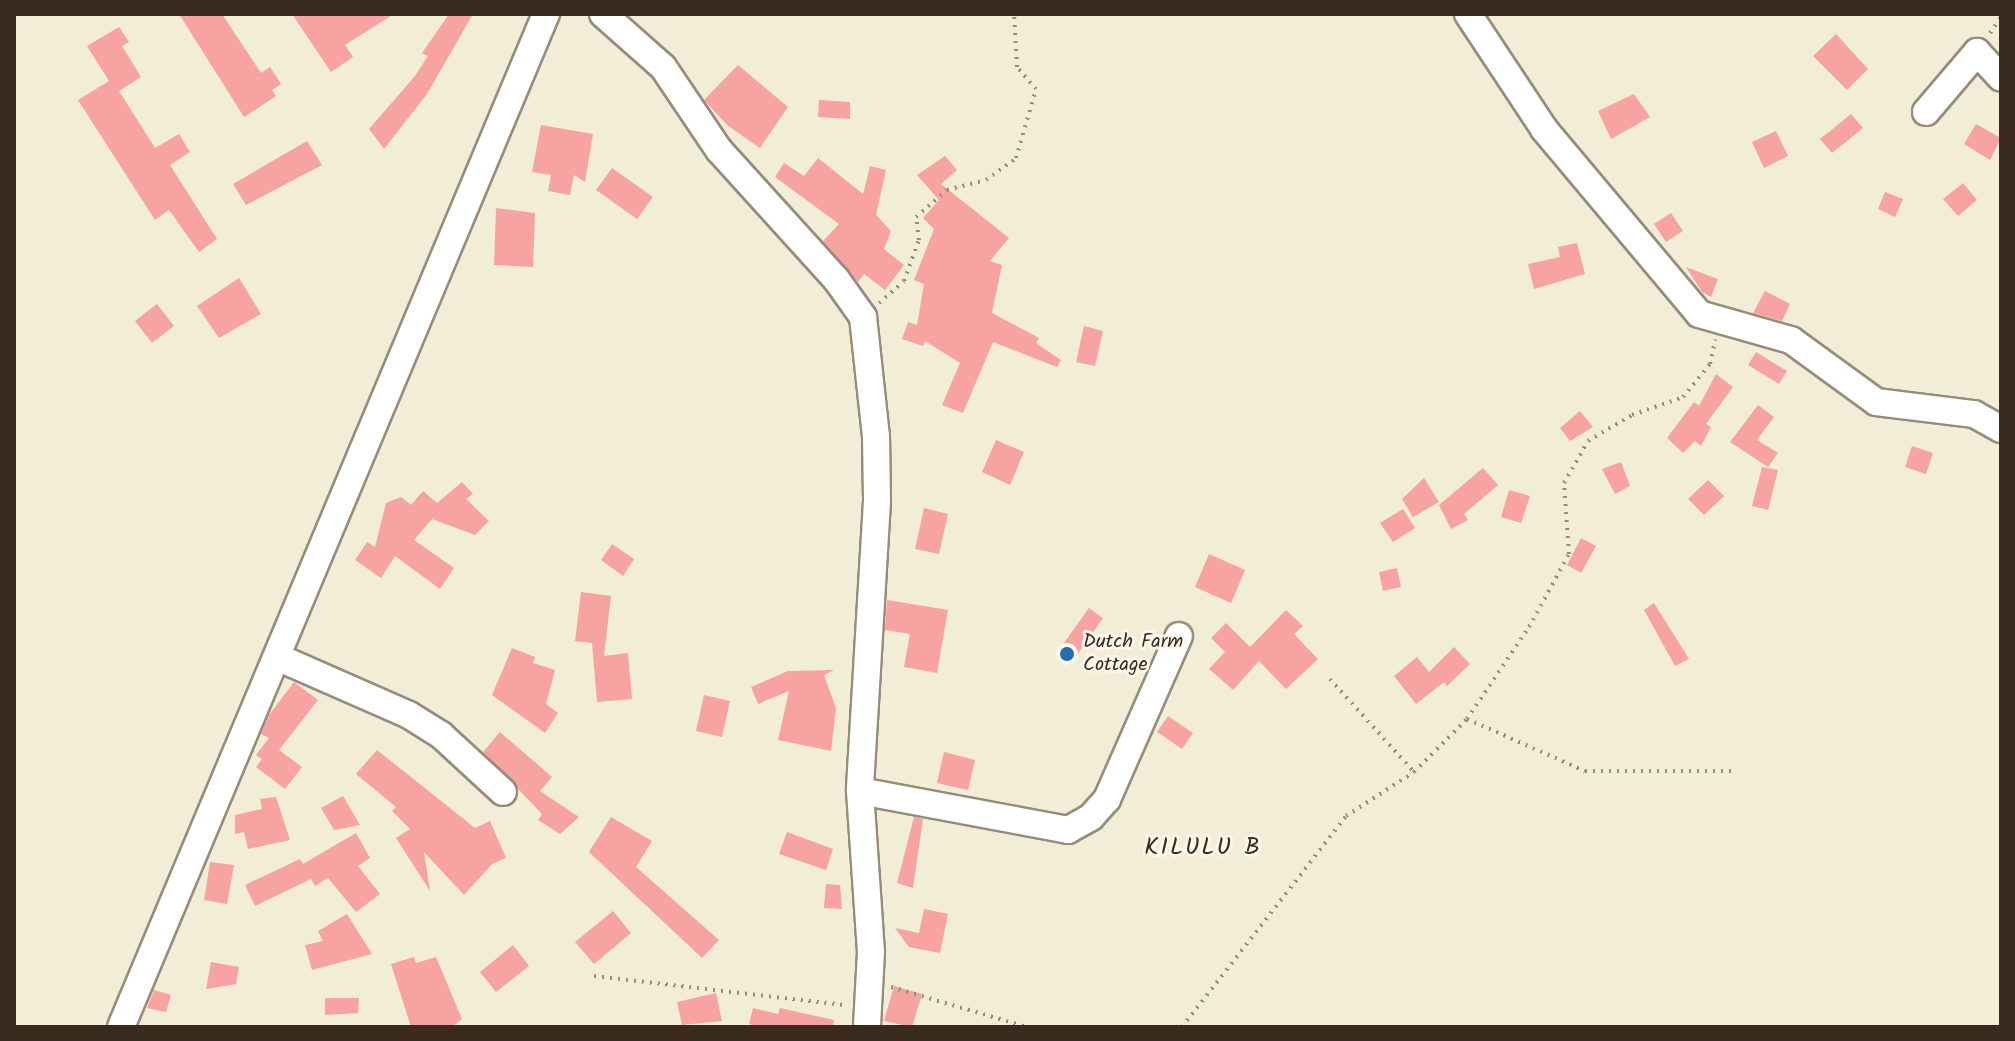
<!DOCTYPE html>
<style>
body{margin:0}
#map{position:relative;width:2015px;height:1041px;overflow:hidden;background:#f2edd7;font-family:Kalam,sans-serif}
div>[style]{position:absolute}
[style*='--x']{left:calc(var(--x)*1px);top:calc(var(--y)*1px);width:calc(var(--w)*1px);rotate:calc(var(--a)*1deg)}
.building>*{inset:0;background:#f7a3a2}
.path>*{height:4px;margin-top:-2px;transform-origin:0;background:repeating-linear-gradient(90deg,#968c7a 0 2px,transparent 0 8px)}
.roads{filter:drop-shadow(2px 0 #968c7a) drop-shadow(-2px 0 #968c7a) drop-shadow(0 2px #968c7a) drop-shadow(0 -2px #968c7a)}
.minor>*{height:26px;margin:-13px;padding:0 13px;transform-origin:13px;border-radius:13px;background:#fff}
.dots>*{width:22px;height:22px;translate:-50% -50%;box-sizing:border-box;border:4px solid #fbf7ec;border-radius:50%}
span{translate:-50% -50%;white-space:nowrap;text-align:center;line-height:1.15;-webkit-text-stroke:6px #fbf7ec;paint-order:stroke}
.poi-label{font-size:20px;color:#3b2a1e}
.left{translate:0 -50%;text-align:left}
.quarter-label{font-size:24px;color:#3b2a1e;letter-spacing:2px}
.frame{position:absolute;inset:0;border:16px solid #3b2a1e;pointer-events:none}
</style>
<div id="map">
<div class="building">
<div style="clip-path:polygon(179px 14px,222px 14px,261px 73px,270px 67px,281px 84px,272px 90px,276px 96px,244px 117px)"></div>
<div style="clip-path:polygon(292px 14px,394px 14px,345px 45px,353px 57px,331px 72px)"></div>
<div style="clip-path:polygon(449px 14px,473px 14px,427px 94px,384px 149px,369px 129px,415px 76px,428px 56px,422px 53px)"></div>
<div style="clip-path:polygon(119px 27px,129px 42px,122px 46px,141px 77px,119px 91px,155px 148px,179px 134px,190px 152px,170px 165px,217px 239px,199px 252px,169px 210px,155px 220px,78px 100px,109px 81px,87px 46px)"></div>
<div style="clip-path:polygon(1836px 34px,1868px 69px,1847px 90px,1813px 56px)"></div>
<div style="clip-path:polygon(738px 65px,788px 107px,760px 148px,728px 126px,704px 100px)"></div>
<div style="clip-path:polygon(1634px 94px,1650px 117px,1611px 139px,1598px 111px)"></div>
<div style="clip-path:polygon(819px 100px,850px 102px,850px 119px,818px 117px)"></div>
<div style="clip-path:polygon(1851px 114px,1863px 128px,1832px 153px,1820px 139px)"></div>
<div style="clip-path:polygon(1976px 124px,2001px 138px,1990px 160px,1964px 144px)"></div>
<div style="clip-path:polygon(541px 125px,593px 134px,585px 182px,574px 175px,570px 195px,548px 191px,551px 175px,532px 172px)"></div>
<div style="clip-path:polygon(1776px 131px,1788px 156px,1764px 168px,1752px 142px)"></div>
<div style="clip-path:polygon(307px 141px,322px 165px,246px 205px,233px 184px)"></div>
<div style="clip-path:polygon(945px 156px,957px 170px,941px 184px,1009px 238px,990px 261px,1002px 265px,992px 313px,1039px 338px,1036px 343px,1061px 360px,1057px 367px,993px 342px,963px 413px,942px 405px,960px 363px,925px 341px,923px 346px,902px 339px,908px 322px,917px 325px,924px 284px,914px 280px,934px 229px,923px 218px,939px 200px,917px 175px)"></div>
<div style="clip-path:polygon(818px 158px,863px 194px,870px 166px,886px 170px,876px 215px,891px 231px,884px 249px,904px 265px,885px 290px,864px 274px,858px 282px,823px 241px,839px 224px,775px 177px,784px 163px,804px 176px)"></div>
<div style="clip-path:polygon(612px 168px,653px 197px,637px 219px,596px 190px)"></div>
<div style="clip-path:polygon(1963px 183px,1977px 200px,1958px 216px,1943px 199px)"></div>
<div style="clip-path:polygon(1885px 192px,1903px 199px,1895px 217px,1878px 209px)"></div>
<div style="clip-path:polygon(496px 208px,535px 213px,533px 267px,494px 265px)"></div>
<div style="clip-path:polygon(1671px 213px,1683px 231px,1666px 242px,1654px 224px)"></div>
<div style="clip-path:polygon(1577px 243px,1585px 274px,1534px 289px,1528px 264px,1560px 257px,1558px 247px)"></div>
<div style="clip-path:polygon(1686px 267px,1718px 279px,1711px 297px,1702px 292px)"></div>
<div style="clip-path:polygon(239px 278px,261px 314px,219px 338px,197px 306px)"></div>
<div style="clip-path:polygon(1765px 291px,1790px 304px,1782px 321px,1753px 313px)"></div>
<div style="clip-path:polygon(157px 304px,174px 326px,152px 343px,135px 321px)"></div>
<div style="clip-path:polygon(1084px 326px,1103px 331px,1095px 366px,1076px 362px)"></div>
<div style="clip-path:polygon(1756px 352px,1787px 371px,1779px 384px,1748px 365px)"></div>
<div style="clip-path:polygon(1716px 374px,1733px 387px,1706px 424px,1711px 427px,1701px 446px,1695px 441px,1683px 453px,1667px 438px,1694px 402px,1699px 406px)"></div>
<div style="clip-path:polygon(1758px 405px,1774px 417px,1757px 440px,1778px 453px,1768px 467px,1730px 442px)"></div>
<div style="clip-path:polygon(1580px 411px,1593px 427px,1570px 441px,1560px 428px)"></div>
<div style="clip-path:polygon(996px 440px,1024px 452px,1010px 485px,982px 472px)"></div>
<div style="clip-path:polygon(1912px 446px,1933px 453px,1926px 474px,1905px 467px)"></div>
<div style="clip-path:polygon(1621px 462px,1630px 486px,1615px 494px,1602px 469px)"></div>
<div style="clip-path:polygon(1762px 467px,1778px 470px,1768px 510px,1752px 506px)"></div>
<div style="clip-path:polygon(1483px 468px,1498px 485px,1464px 514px,1468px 520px,1451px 529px,1439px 505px)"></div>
<div style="clip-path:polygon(1424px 478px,1439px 502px,1413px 517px,1402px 499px)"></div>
<div style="clip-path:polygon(1708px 480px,1724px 496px,1704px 515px,1688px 499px)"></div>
<div style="clip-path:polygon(462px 482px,473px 494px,466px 499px,489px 521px,475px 535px,432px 519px,414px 540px,454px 568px,440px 589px,395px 556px,381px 578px,355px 560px,367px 542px,375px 547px,386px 503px,401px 497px,411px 505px,423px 491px,437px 503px)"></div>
<div style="clip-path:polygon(1509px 490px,1530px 496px,1521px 523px,1501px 517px)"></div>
<div style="clip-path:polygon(924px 508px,948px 514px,939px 554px,915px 549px)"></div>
<div style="clip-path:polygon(1403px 509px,1415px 528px,1393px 542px,1380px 523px)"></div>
<div style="clip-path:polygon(1581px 538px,1596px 546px,1581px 573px,1567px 565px)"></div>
<div style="clip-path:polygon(612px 544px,634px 559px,623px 576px,601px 560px)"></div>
<div style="clip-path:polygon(1209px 554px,1245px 570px,1231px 603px,1195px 587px)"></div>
<div style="clip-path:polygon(1397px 568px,1401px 587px,1383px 591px,1379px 572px)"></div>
<div style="clip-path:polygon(581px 592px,611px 596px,604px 656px,628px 653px,632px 699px,597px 702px,592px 643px,575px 641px)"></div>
<div style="clip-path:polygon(887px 600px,948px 610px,937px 673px,904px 667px,910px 634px,885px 630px)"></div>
<div style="clip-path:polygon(1654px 603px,1689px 659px,1675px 666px,1644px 610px)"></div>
<div style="clip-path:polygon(1089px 608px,1103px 618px,1070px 665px,1056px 654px)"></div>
<div style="clip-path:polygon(1286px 610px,1303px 626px,1294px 634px,1318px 659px,1286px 689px,1259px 661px,1233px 690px,1209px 669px,1225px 652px,1211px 638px,1226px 623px,1250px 647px)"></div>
<div style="clip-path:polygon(1454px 647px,1470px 664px,1447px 686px,1444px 682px,1416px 704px,1394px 676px,1417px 657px,1429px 672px)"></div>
<div style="clip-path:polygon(512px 648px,535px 657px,533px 663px,555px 670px,546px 704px,558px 713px,545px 733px,492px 695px)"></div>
<div style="clip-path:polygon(834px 670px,824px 675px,836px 708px,831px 751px,778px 740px,789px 691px,758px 704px,751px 687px,788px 671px)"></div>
<div style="clip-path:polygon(294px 682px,318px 700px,279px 750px,302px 767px,285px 789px,256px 767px,262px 759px,256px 755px,269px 738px,261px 734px,269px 715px)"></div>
<div style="clip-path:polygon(704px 695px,730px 701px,722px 737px,696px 731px)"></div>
<div style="clip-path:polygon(1168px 716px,1193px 733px,1182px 749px,1157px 732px)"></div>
<div style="clip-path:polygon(500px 732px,552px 777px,540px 791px,579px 817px,560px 834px,538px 820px,542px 814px,483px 752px)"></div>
<div style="clip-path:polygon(377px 750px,475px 828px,490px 821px,506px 858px,492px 864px,464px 895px,424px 852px,430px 891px,396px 838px,410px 829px,392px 811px,396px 807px,356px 774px)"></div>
<div style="clip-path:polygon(944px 752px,975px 760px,968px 790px,937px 783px)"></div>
<div style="clip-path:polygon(343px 796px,360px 825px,334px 830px,321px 808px)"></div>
<div style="clip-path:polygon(276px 797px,290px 840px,248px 849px,244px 832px,235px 834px,235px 815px,262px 809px,260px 799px)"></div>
<div style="clip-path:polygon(611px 817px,652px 841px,636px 867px,719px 940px,702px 958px,589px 852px)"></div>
<div style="clip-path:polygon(914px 817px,923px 819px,913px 888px,897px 883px)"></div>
<div style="clip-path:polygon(787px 832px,833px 849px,826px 870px,779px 854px)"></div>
<div style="clip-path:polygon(356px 833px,370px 858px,358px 866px,380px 894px,356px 912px,328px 878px,315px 886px,311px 879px,255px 906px,245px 885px,300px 859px,303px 864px)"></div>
<div style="clip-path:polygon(210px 862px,234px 865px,227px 904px,204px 900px)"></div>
<div style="clip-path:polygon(826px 884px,840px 885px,842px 909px,824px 908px)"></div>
<div style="clip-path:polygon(924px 909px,948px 914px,940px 953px,909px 947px,895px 928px,919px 933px)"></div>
<div style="clip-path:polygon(613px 911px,631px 933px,594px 964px,575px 942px)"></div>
<div style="clip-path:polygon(347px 914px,372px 954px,312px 970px,305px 945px,323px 941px,318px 931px)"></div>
<div style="clip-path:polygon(513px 945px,529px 966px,496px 992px,480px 972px)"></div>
<div style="clip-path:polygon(414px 957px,416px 963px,436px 957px,462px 1019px,452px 1027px,411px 1027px,391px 964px)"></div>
<div style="clip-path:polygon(211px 962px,239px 967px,236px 984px,206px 989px)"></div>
<div style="clip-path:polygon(894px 986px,922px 994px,912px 1027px,884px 1021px)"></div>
<div style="clip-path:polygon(154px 990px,171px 995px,166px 1012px,147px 1008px)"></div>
<div style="clip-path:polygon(716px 993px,722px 1021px,682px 1025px,677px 1002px)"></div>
<div style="clip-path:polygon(325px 998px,359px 998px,358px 1013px,325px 1015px)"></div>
<div style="clip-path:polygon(753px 1008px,778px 1014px,780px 1008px,834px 1020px,833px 1027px,760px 1027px,749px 1024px)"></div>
</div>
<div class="path">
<div style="--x:1990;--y:33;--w:19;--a:-55"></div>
<div style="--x:879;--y:303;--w:33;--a:-41"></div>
<div style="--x:904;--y:281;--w:44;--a:-69.9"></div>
<div style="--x:919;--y:240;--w:23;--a:-97"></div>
<div style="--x:916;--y:217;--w:41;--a:-41.1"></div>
<div style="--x:947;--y:190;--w:40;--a:-14.4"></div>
<div style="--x:986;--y:180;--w:37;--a:-36"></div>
<div style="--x:1016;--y:158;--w:72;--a:-73.8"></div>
<div style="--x:1036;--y:89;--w:29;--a:-131"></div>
<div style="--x:1017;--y:67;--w:53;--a:-93.2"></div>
<div style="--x:1330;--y:679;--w:125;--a:47.9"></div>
<div style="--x:1467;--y:719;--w:129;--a:23.8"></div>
<div style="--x:1585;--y:771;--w:146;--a:0"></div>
<div style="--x:594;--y:976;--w:254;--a:6.6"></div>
<div style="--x:891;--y:987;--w:142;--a:16.4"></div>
<div style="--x:1182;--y:1027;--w:267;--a:-52.1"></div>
<div style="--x:1346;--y:816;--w:81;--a:-32.9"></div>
<div style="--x:1414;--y:772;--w:75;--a:-45"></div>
<div style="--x:1467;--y:719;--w:111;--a:-56"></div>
<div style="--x:1529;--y:627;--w:83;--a:-61.3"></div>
<div style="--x:1569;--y:554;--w:71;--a:-94"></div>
<div style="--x:1564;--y:483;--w:48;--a:-60.3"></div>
<div style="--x:1588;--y:441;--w:51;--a:-30.6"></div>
<div style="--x:1632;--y:415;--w:54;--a:-19.4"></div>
<div style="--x:1683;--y:397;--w:43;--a:-50.7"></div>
<div style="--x:1710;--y:364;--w:25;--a:-78"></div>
</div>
<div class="roads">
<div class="minor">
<div style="--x:603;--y:14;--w:80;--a:41.5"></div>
<div style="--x:663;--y:67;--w:100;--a:56"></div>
<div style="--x:719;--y:150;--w:174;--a:47.8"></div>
<div style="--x:836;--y:279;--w:47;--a:54.6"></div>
<div style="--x:863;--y:317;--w:120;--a:83.8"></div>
<div style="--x:876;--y:436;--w:65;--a:89.1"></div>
<div style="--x:877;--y:501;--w:290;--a:93.4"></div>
<div style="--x:860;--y:791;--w:161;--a:86.1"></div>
<div style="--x:871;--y:952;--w:75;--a:93.1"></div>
<div style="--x:1468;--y:14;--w:138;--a:56.5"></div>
<div style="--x:1544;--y:129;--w:241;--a:50"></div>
<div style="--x:1699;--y:314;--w:96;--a:15.8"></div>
<div style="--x:1791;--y:340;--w:105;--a:36.1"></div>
<div style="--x:1876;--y:402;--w:99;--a:7"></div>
<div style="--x:1974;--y:414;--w:31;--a:29"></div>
<div style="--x:1926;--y:112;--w:79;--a:-49.6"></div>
<div style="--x:1977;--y:52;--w:35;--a:47"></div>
<div style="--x:277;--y:657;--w:144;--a:23.7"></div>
<div style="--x:409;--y:715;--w:38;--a:32"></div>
<div style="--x:441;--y:735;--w:84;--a:42.6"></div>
<div style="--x:860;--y:791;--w:212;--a:10.6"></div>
<div style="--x:1068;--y:830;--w:26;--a:-29"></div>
<div style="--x:1091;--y:817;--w:24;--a:-48"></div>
<div style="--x:1107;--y:799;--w:178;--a:-66.2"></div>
<div style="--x:121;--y:1027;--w:1099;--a:-67.24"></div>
</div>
</div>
<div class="dots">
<div style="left:1067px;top:654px;background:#1f6fb2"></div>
</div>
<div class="poi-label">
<span class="left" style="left:1083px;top:654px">Dutch Farm<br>Cottage</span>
</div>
<div class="quarter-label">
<span style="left:1203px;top:848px">KILULU B</span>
</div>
<div class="frame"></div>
</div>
